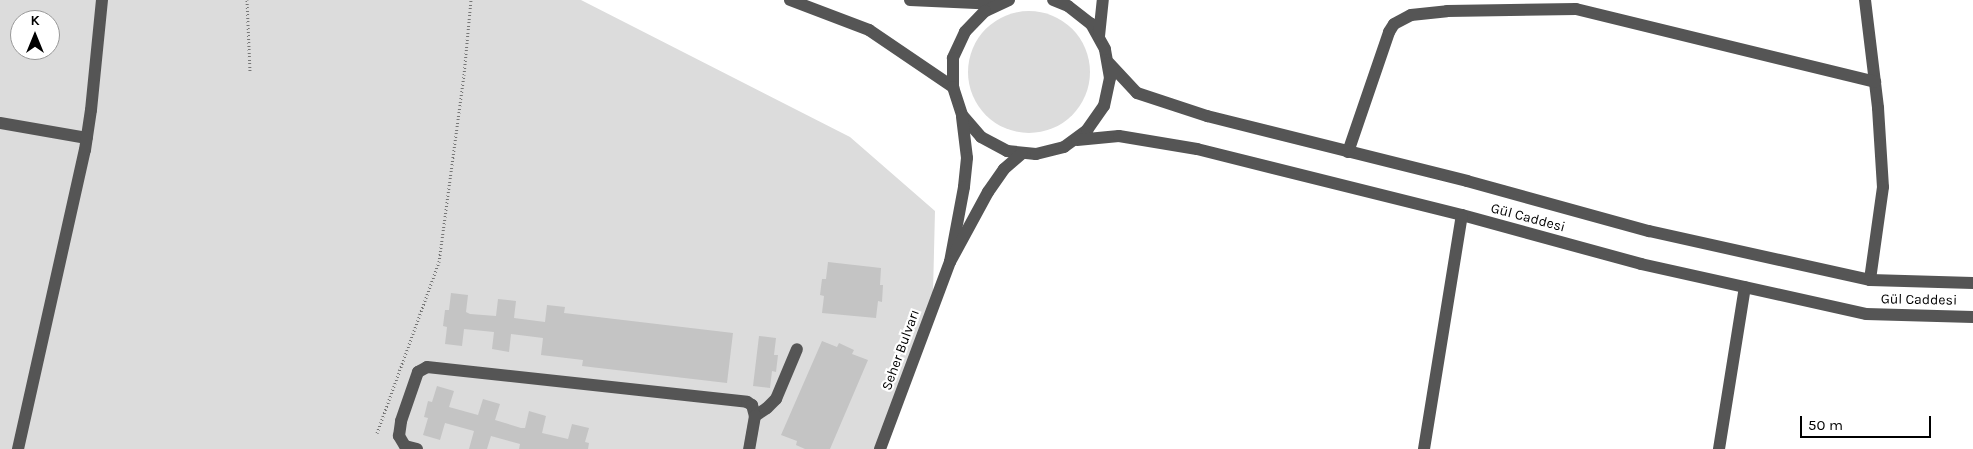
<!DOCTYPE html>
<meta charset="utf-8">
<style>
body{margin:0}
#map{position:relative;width:1973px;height:449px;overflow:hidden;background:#fff;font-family:Karla,sans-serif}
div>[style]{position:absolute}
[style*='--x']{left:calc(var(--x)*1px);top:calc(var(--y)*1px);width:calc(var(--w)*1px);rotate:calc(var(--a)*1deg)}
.green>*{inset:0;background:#dcdcdc}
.round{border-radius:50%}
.building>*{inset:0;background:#c4c4c4}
.path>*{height:3px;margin-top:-1.5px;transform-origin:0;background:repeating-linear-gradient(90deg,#777 0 1px,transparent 0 3.5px)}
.minor>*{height:12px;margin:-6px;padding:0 6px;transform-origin:6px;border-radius:6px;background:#555}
span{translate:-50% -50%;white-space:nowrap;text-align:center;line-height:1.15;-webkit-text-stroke:4.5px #fff;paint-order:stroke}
.street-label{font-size:14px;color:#000}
.north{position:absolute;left:10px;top:10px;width:50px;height:50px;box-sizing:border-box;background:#fff;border:1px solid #999;border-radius:50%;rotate:0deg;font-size:14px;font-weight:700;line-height:20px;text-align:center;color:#000}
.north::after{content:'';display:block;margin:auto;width:18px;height:22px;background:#000;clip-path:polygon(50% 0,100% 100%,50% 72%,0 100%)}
.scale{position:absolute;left:1800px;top:416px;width:131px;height:22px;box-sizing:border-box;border:2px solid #000;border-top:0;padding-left:6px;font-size:15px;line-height:18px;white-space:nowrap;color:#000;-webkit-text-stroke:4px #fff;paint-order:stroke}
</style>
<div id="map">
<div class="green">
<div style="clip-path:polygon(evenodd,0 0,581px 0,850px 137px,935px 211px,933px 293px,878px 449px,0 449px,0 0,20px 20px,50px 20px,50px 50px,20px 50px,20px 20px)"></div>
<div class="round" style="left:968px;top:11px;width:122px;height:122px"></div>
</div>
<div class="building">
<div style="clip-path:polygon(828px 262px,881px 268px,880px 285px,883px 285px,882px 302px,878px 301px,876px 318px,822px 313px,824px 296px,820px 295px,822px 279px,826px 279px)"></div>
<div style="clip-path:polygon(451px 293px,468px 295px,466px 312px,470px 314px,496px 316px,498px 299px,516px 301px,514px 318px,545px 322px,547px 305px,565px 307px,564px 313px,733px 333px,727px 383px,582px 366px,583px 360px,541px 355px,543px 338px,511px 334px,509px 352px,492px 349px,494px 332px,464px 329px,462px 346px,445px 344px,447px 327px,443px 326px,445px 310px,449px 310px)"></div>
<div style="clip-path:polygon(759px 336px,776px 338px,774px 355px,778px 355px,776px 372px,772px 371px,770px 388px,753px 386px)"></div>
<div style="clip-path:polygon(822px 341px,837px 347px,839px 343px,854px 350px,852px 354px,868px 360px,830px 449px,805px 449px,796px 445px,797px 441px,781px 435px)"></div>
<div style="clip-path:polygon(437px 386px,454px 391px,449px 407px,478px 415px,483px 399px,500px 404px,495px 420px,521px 428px,525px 428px,529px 411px,546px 416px,542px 433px,568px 439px,572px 424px,589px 428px,585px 442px,589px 443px,588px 449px,519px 449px,520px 444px,491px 436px,487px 449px,469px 449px,474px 431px,445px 423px,440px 440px,423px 435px,428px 418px,424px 417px,428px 401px,432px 402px)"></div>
</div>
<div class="path">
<div style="--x:247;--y:0;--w:72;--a:87.6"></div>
<div style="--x:377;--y:433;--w:182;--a:-70.1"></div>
<div style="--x:439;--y:262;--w:189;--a:-82.4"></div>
<div style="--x:464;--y:75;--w:75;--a:-84.7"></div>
</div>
<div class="minor">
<div style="--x:790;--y:0;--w:85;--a:20.8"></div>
<div style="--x:869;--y:30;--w:102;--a:34.2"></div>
<div style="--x:910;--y:0;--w:88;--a:2.6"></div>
<div style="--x:1009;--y:0;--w:26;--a:155"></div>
<div style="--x:985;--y:11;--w:29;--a:134"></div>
<div style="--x:965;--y:32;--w:29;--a:115"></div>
<div style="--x:953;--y:58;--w:29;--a:90"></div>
<div style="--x:953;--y:87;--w:29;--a:72"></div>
<div style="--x:962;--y:115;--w:29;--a:49"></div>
<div style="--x:981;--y:137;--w:30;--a:28"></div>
<div style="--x:1007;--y:151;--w:29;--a:6"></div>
<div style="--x:1036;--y:154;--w:29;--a:-14"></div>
<div style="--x:1064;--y:147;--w:29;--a:-36"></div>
<div style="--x:1087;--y:130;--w:29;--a:-55"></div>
<div style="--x:1104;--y:106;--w:29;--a:-78"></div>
<div style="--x:1110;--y:78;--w:29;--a:-100"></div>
<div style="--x:1105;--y:49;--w:29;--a:-119"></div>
<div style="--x:1091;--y:24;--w:29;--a:-142"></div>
<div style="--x:1068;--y:6;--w:16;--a:-158"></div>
<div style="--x:1865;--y:0;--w:109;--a:83.1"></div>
<div style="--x:1878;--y:108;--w:79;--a:86.4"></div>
<div style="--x:1883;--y:187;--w:94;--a:98"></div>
<div style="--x:1099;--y:36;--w:36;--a:-84"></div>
<div style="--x:1109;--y:63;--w:41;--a:47"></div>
<div style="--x:1137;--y:93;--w:74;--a:18.2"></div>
<div style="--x:1207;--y:116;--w:268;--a:14"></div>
<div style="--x:1467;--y:181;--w:189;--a:15.4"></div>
<div style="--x:1649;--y:231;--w:226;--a:12.5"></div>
<div style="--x:1870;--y:280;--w:103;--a:1.7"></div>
<div style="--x:962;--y:117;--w:41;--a:83"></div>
<div style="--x:967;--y:158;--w:29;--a:96"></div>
<div style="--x:964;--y:187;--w:76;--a:100.6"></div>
<div style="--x:950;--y:262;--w:80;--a:-61.5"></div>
<div style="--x:988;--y:192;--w:28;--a:-55"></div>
<div style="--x:1004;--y:169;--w:23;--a:-41"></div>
<div style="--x:0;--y:123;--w:88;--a:9.8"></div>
<div style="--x:1077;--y:140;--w:42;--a:-5.4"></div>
<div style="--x:1119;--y:136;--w:79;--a:9.5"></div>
<div style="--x:1197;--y:149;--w:273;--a:14"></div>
<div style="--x:1462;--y:215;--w:186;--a:15.3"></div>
<div style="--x:1641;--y:264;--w:230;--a:12.5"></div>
<div style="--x:1866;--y:314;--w:107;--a:1.6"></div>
<div style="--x:1348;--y:152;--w:127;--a:-71.1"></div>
<div style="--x:1389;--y:32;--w:9;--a:-58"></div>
<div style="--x:1394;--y:24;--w:19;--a:-28"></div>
<div style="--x:1411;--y:15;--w:36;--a:-6"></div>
<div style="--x:1447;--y:11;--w:129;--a:-0.9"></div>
<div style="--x:1576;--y:9;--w:308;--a:13.7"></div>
<div style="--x:755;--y:416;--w:14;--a:-34"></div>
<div style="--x:767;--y:408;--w:13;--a:-45"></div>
<div style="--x:776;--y:399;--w:54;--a:-67.2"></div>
<div style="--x:18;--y:449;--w:306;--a:-77.4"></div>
<div style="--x:85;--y:150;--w:40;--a:-81.5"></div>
<div style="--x:91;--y:110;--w:111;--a:-84.3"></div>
<div style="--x:417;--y:449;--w:12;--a:-166"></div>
<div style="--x:405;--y:446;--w:12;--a:-121"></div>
<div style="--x:399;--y:436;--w:15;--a:-82"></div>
<div style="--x:401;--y:421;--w:52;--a:-70.9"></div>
<div style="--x:418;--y:372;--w:10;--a:-29"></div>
<div style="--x:427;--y:367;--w:322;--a:6.2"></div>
<div style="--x:747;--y:402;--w:6;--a:31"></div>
<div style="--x:752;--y:405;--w:11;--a:75"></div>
<div style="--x:755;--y:416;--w:34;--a:100"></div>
<div style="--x:880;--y:449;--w:200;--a:-69.5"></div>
<div style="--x:1424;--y:449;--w:237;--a:-80.8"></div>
<div style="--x:1719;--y:449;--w:164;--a:-80.9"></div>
</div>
<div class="street-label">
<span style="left:1528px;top:218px;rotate:15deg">Gül Caddesi</span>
<span style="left:1919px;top:300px;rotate:1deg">Gül Caddesi</span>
<span style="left:901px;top:350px;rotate:-70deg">Seher Bulvarı</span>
</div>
<div class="north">K</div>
<div class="scale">50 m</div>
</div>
